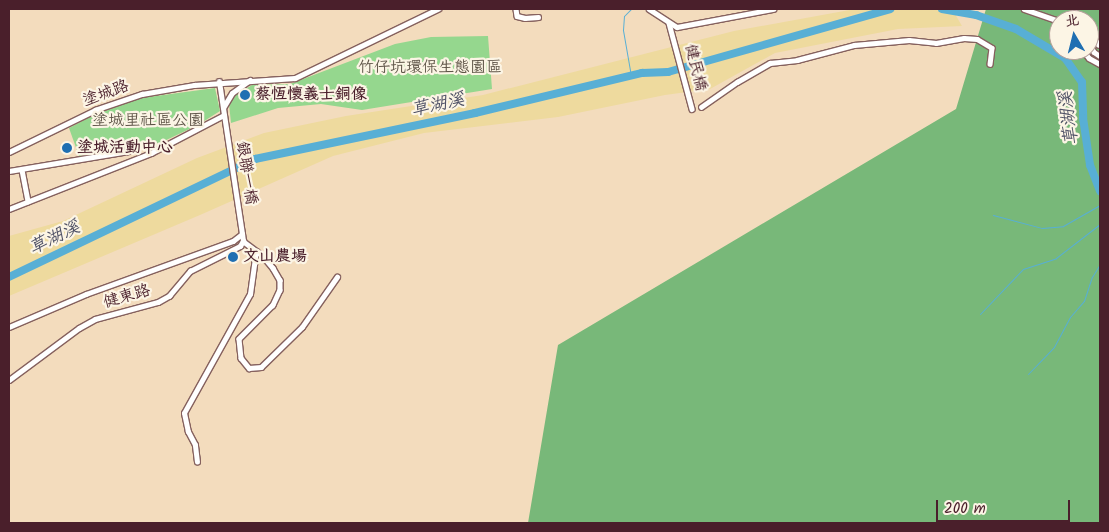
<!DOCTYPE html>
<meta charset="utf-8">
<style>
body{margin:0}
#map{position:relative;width:1109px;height:532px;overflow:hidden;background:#f3dcbd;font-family:Kalam,"LXGW WenKai TC",sans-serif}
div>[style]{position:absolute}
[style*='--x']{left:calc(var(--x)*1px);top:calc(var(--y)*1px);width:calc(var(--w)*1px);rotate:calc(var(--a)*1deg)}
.green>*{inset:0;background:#95d78e}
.forest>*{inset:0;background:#78b879}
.sand>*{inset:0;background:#eeda9e}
.stream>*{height:1px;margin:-0.5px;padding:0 0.5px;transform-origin:0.5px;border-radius:0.5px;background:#58afd5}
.river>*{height:8px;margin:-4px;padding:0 4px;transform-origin:4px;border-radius:4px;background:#58afd5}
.roads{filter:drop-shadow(1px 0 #85615e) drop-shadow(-1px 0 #85615e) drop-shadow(0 1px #85615e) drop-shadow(0 -1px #85615e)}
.minor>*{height:4.5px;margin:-2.25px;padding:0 2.25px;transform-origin:2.25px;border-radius:2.25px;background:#fff}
.dots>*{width:14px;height:14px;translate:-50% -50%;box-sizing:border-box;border:2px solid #fcf5e5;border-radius:50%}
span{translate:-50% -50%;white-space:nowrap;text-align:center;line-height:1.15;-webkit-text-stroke:4.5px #fcf5e5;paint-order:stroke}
.park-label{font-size:16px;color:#605649}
.street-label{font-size:16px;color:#4a1f2b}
.poi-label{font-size:16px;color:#4a1f2b;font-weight:700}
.left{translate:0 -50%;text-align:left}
.water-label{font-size:18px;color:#4f5166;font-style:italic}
.frame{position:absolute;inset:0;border:10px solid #4a1f2b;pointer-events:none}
.north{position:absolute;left:1049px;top:10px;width:50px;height:50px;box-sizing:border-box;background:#fcf5e5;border:1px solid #b59f9b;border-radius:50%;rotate:352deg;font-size:14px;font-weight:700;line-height:20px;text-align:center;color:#4a1f2b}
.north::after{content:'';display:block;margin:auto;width:18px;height:22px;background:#1f6fb2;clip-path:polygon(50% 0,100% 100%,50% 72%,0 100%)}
.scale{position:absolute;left:936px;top:500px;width:134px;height:22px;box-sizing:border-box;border:2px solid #4a1f2b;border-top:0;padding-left:6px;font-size:15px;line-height:18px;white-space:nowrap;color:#4a1f2b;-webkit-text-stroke:4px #fcf5e5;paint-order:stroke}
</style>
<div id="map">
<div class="green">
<div style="clip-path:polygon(488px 36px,492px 89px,362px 110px,321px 104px,278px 108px,231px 123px,229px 104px,237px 94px,252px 85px,290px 84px,395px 44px,431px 37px)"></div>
<div style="clip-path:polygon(215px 88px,220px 111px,198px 125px,160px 143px,79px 156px,69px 128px,94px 115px,141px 98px)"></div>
</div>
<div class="forest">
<div style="clip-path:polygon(evenodd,986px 9px,1100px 9px,1100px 523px,528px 523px,558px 345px,956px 109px,986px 9px,1059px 20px,1089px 20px,1089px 50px,1059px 50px,1059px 20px)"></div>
</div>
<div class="sand">
<div style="clip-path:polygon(855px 9px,952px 9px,962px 26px,898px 29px,775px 53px,710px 89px,665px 95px,558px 117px,424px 133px,333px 156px,200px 215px,9px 296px,9px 236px,63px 221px,197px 158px,264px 133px,346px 116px,483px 95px,734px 31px)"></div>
</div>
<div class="stream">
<div style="--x:631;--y:76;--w:47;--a:-99.9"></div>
<div style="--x:623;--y:30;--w:14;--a:-86"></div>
<div style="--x:624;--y:16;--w:10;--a:-45"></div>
<div style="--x:993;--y:215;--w:51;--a:14.9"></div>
<div style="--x:1042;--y:228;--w:21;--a:-5"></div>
<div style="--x:1063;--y:226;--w:43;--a:-29.6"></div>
<div style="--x:980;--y:314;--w:62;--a:-46.3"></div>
<div style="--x:1023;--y:269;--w:35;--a:-18"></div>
<div style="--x:1056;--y:258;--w:56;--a:-37.7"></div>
<div style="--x:1028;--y:374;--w:37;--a:-46"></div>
<div style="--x:1054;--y:347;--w:34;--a:-62"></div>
<div style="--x:1070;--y:317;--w:21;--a:-49"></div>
<div style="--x:1084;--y:301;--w:25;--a:-72"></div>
<div style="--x:1092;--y:277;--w:15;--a:-58"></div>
</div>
<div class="river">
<div style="--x:942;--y:9;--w:35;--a:10"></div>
<div style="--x:976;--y:15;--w:42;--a:19.3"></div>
<div style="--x:1016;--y:29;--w:57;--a:30.6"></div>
<div style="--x:1065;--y:58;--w:29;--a:55"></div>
<div style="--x:1082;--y:82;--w:36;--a:88"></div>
<div style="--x:1083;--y:118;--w:48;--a:81.5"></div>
<div style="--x:1090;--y:165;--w:28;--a:69"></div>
<div style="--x:9;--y:277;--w:273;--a:-25.6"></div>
<div style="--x:255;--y:159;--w:225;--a:-11.8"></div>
<div style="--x:475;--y:113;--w:172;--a:-13.5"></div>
<div style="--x:642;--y:73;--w:26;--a:-2"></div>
<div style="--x:668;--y:72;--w:231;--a:-15.8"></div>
</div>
<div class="roads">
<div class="minor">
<div style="--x:516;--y:9;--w:7;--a:82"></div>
<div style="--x:517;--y:16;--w:8;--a:14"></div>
<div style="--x:525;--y:18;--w:13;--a:-4"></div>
<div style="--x:649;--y:9;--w:33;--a:33"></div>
<div style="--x:677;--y:27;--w:98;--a:-10.6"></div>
<div style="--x:1024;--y:9;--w:37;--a:19"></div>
<div style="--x:1074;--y:9;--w:12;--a:70"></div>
<div style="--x:669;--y:23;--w:89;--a:75"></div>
<div style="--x:1089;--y:43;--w:10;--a:61"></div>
<div style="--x:1094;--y:52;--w:7;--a:34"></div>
<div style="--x:1098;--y:45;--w:4;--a:-63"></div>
<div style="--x:1083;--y:50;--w:10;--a:53"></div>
<div style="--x:1089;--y:58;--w:13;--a:29"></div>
<div style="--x:701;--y:107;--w:44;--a:-34.8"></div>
<div style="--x:737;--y:82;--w:38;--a:-30"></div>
<div style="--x:770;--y:63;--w:27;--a:-6"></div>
<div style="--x:797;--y:60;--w:59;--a:-14.7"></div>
<div style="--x:854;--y:45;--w:55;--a:-5.2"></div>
<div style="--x:909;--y:40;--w:27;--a:6"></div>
<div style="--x:936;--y:43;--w:28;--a:-10"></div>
<div style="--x:964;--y:38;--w:13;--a:4"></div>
<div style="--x:977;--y:39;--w:17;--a:31"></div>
<div style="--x:992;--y:48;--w:16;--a:97"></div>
<div style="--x:223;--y:108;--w:17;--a:-59"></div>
<div style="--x:232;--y:93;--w:22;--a:-36"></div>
<div style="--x:9;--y:152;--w:96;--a:-26"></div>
<div style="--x:95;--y:110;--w:50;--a:-18.8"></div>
<div style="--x:142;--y:94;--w:53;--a:-9.8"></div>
<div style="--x:194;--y:85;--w:101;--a:-4"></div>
<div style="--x:295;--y:78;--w:159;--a:-25.8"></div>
<div style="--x:22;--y:170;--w:32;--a:79"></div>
<div style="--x:9;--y:171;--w:121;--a:-9.5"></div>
<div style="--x:9;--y:209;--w:153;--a:-21.5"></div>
<div style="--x:151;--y:153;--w:82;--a:-27.5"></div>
<div style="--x:243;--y:241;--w:25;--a:37"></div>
<div style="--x:263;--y:256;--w:16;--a:50"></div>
<div style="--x:273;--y:268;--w:14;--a:60"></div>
<div style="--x:280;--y:280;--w:10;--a:90"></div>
<div style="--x:280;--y:290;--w:17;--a:115"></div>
<div style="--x:273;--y:305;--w:48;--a:135"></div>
<div style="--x:239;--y:339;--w:19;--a:84"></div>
<div style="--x:241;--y:358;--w:13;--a:51"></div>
<div style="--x:249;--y:368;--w:12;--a:-5"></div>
<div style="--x:261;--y:367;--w:57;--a:-44.3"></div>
<div style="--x:302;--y:327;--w:61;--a:-55"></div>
<div style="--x:9;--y:327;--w:84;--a:-23.2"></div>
<div style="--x:86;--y:294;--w:156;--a:-19.8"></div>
<div style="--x:233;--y:241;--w:11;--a:-38"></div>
<div style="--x:9;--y:380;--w:87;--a:-36.6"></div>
<div style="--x:79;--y:328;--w:18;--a:-29"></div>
<div style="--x:95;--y:319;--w:65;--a:-15.1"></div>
<div style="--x:158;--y:302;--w:13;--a:-29"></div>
<div style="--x:169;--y:296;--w:33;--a:-50"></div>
<div style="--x:190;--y:271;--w:56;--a:-26.6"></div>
<div style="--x:240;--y:246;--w:6;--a:-59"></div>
<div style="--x:243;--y:241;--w:7;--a:-98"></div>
<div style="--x:242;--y:234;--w:154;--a:-98.6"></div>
<div style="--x:197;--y:462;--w:17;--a:-97"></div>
<div style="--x:195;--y:445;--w:15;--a:-118"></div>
<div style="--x:188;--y:432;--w:19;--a:-102"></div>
<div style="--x:184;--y:413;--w:136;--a:-61"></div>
<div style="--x:250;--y:294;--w:43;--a:-82.1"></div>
</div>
</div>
<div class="dots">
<div style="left:245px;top:95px;background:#1f6fb2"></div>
<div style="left:67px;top:148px;background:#1f6fb2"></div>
<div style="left:233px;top:257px;background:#1f6fb2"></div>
</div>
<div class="park-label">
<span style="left:430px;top:68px">竹仔坑環保生態園區</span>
<span style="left:148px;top:121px">塗城里社區公園</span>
</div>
<div class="street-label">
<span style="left:695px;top:68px;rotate:76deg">健民橋</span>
<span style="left:106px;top:94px;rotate:-20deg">塗城路</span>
<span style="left:246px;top:173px;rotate:81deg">銀聯一橋</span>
<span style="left:127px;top:297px;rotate:-16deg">健東路</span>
</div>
<div class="poi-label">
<span class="left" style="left:255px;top:95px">蔡恆懷義士銅像</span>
<span class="left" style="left:77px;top:148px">塗城活動中心</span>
<span class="left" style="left:243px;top:257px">文山農場</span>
</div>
<div class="water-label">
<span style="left:438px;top:106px;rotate:-12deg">草湖溪</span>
<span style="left:1070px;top:118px;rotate:-97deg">草湖溪</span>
<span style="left:55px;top:239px;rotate:-26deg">草湖溪</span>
</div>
<div class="frame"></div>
<div class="north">北</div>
<div class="scale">200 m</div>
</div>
